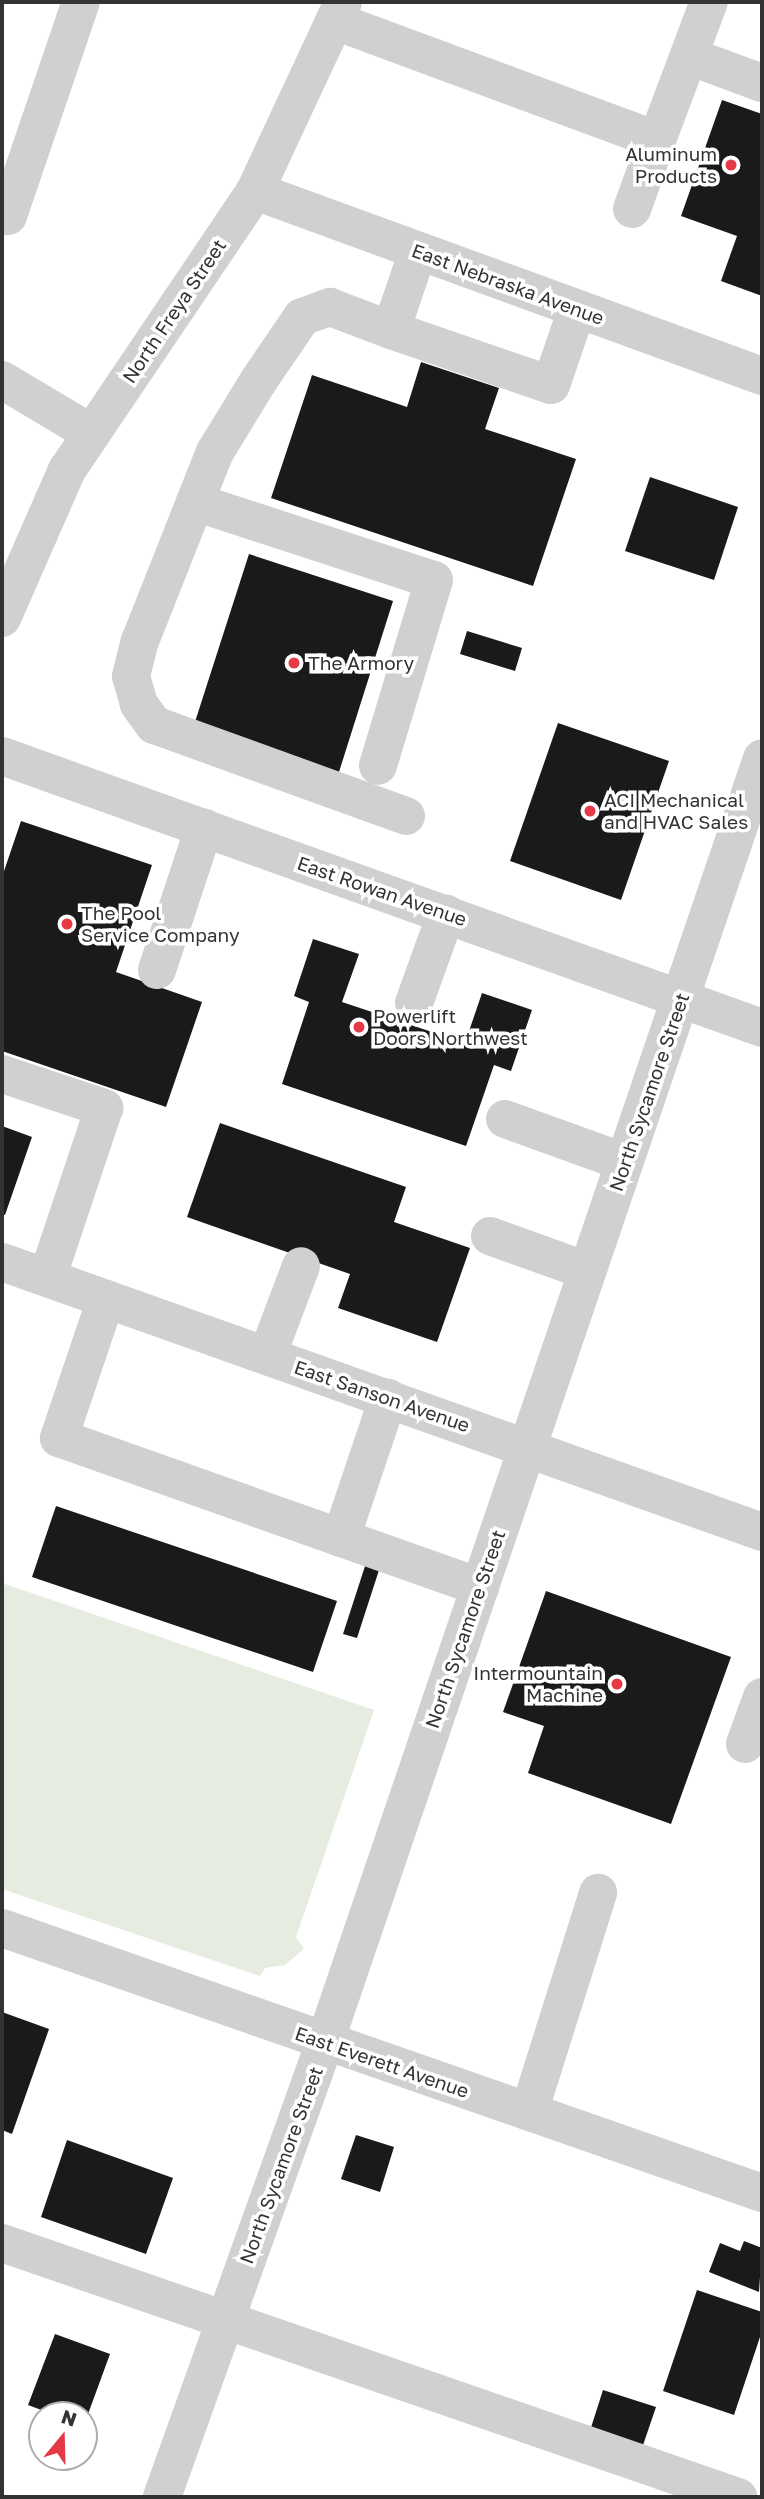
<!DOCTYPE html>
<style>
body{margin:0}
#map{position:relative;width:764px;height:2499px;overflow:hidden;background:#fff;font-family:"Golos Text",sans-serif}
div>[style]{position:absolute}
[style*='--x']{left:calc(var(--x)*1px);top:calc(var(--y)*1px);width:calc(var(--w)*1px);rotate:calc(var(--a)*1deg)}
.green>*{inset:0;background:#e6ecdf}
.building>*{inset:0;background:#1a1a1a}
.minor>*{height:38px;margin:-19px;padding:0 19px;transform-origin:19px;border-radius:19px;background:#d0d0d0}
.dots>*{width:19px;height:19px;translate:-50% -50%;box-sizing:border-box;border:4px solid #fff;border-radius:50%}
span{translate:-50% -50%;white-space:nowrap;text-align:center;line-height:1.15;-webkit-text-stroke:7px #fff;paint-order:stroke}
.poi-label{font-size:19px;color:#333}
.right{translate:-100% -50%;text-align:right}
.left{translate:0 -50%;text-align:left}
.street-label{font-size:19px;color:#333}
.frame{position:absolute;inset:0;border:4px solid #333;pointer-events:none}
.north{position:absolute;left:28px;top:2401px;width:70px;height:70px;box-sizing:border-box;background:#fff;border:2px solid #adadad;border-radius:50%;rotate:19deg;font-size:19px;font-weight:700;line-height:28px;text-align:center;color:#333}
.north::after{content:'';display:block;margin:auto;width:24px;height:32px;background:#e63946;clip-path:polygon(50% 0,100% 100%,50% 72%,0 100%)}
</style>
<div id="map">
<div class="green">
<div style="clip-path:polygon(2px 1583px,374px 1710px,296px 1937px,304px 1949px,285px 1965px,265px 1968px,260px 1976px,2px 1889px)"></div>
</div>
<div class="building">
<div style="clip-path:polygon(722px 100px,762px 114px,762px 296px,721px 281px,737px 236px,681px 216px)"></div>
<div style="clip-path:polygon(421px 362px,499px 388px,485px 429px,576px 459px,533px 586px,271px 498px,312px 375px,407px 407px)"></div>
<div style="clip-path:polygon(650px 477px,738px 507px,714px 580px,625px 551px)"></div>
<div style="clip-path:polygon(249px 554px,393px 601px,339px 772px,194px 725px)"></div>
<div style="clip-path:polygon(467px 631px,522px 648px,515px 671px,460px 654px)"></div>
<div style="clip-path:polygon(558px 723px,669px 761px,621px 900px,510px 861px)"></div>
<div style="clip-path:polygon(21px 821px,152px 865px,116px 972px,202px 1002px,166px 1107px,2px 1051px,2px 877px)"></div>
<div style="clip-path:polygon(313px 939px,359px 954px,342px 1002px,465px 1043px,482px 993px,532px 1010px,511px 1071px,494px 1065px,466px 1146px,282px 1084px,309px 1002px,294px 996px)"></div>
<div style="clip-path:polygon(220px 1123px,406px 1187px,394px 1222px,470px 1248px,437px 1342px,338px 1308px,350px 1274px,187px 1217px)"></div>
<div style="clip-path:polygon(2px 1126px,32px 1137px,5px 1215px,2px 1214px)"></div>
<div style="clip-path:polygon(56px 1506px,337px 1601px,313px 1672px,32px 1577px)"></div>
<div style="clip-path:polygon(366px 1563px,380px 1567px,357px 1638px,343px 1634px)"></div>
<div style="clip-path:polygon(546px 1591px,731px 1657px,671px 1824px,528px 1773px,544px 1726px,503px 1712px)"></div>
<div style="clip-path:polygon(2px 2012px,49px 2029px,12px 2134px,2px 2130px)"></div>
<div style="clip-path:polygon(356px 2135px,394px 2147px,380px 2192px,341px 2179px)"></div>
<div style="clip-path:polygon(67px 2140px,173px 2178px,146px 2254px,41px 2217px)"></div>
<div style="clip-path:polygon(744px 2241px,762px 2248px,759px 2292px,709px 2272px,720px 2243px,740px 2251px)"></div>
<div style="clip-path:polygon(697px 2290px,762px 2312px,762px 2331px,734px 2415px,663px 2391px)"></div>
<div style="clip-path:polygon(55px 2334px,110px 2354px,84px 2425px,84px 2415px,55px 2415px,28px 2405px)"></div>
<div style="clip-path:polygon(603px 2390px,656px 2407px,640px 2454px,588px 2437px)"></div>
</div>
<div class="minor">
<div style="--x:335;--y:21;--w:343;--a:20.3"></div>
<div style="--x:657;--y:140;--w:147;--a:-69.4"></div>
<div style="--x:689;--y:56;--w:78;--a:20.3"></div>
<div style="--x:255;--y:191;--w:540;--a:20.05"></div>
<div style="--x:632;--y:209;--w:73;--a:-70.1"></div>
<div style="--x:2;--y:214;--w:6;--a:18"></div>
<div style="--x:8;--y:216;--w:226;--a:-71.2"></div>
<div style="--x:391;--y:330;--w:169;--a:19"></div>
<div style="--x:551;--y:385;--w:80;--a:-71.1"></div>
<div style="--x:2;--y:380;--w:104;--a:30.8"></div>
<div style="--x:195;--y:502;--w:251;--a:18.1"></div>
<div style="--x:434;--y:580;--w:194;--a:106.8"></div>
<div style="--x:2;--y:618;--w:162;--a:-66.3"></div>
<div style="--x:67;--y:470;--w:336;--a:-56"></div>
<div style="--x:255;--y:191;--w:208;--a:-65"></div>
<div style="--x:2;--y:756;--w:807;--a:19.69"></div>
<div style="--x:406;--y:816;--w:268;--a:-160.1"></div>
<div style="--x:154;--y:725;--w:26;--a:-126"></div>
<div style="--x:139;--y:704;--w:29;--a:-106"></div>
<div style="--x:131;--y:676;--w:36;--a:-76"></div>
<div style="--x:140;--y:641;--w:203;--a:-68.4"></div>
<div style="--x:215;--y:452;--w:84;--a:-58.6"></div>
<div style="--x:259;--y:380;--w:76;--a:-55.7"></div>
<div style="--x:302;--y:317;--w:30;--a:-20"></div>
<div style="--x:330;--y:307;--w:65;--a:20.7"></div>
<div style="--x:391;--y:330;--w:83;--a:-71.1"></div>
<div style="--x:157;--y:970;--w:150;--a:-71.7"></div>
<div style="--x:414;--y:1003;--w:95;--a:-70.2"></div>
<div style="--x:2;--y:1074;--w:108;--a:18.4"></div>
<div style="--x:104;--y:1108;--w:179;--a:108.5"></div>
<div style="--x:505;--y:1119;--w:127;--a:19.9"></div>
<div style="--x:490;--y:1236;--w:103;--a:19.8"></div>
<div style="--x:2;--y:1262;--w:807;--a:19.56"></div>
<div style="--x:106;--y:1299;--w:147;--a:108.7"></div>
<div style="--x:59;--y:1438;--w:447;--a:19.5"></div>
<div style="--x:267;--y:1356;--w:96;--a:-69.3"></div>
<div style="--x:341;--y:1538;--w:148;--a:-71.4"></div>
<div style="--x:745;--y:1744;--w:50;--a:-70.1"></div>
<div style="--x:2;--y:1928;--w:805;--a:19.22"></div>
<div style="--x:529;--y:2112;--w:230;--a:-72.5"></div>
<div style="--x:2;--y:2243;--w:779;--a:19.04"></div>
<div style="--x:162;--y:2497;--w:483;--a:-70.3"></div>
<div style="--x:325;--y:2042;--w:1356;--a:-71.2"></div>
</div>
<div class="dots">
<div style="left:731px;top:165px;background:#e63946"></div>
<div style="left:294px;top:663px;background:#e63946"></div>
<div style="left:590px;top:811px;background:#e63946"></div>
<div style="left:67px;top:924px;background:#e63946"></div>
<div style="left:359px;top:1027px;background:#e63946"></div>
<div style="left:617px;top:1684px;background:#e63946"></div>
</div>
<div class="poi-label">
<span class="right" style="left:717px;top:165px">Aluminum<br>Products</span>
<span class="left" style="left:308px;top:663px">The Armory</span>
<span class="left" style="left:604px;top:811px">ACI Mechanical<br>and HVAC Sales</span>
<span class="left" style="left:81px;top:924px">The Pool<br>Service Company</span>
<span class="left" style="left:373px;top:1027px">Powerlift<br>Doors Northwest</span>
<span class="right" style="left:603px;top:1684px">Intermountain<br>Machine</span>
</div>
<div class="street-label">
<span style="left:508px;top:284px;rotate:20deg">East Nebraska Avenue</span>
<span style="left:174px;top:311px;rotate:-56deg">North Freya Street</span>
<span style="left:382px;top:891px;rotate:19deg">East Rowan Avenue</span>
<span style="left:649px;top:1092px;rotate:-71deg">North Sycamore Street</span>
<span style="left:382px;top:1396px;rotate:19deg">East Sanson Avenue</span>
<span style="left:465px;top:1629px;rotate:-71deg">North Sycamore Street</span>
<span style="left:382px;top:2062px;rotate:19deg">East Everett Avenue</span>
<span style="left:281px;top:2165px;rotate:-70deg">North Sycamore Street</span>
</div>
<div class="frame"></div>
<div class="north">N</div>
</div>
